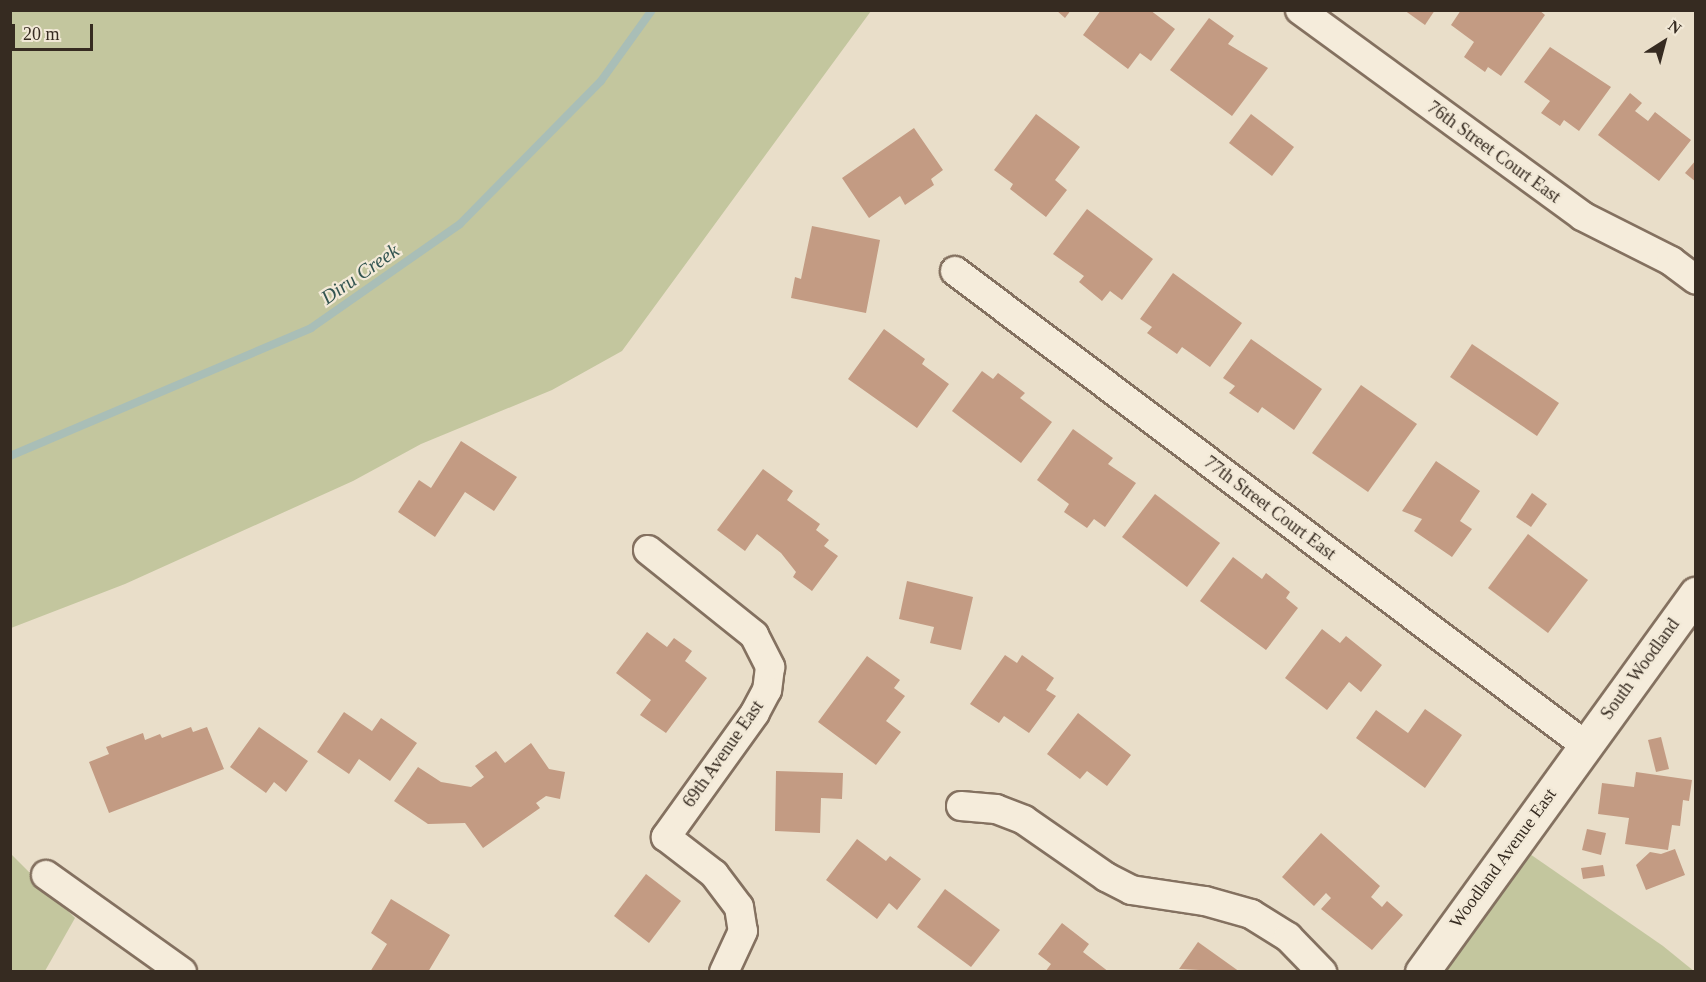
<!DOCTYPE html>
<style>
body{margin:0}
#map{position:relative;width:1706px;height:982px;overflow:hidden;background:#e9dec9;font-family:"Times New Roman",serif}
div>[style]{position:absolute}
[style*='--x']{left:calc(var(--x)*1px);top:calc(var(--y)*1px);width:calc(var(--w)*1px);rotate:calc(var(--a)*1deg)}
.green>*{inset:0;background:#c3c69e}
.stream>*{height:8px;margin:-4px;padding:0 4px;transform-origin:4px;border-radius:4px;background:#a9beb7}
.building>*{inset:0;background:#c39b83}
.roads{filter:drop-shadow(2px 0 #847160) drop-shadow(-2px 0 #847160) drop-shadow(0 2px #847160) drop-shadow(0 -2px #847160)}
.street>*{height:28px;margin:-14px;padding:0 14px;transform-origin:14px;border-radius:14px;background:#f5ecdb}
.secondary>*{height:33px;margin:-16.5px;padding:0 16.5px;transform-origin:16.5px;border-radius:16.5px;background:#f5ecdb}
span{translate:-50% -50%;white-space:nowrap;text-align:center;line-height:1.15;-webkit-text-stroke:4.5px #f2e9d7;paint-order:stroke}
.street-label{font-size:18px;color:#362b21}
.water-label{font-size:20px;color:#325450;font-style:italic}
.frame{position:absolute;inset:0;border:12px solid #362b21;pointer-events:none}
.north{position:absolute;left:1634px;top:12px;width:60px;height:60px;-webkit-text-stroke:4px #f2e9d7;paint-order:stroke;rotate:36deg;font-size:16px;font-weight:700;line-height:24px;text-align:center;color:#362b21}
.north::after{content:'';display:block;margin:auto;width:21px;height:27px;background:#362b21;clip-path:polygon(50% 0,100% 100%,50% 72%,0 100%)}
.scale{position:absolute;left:12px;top:24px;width:81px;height:27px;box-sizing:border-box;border:3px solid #362b21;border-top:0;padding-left:8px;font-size:18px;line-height:21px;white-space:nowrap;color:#362b21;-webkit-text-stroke:4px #f2e9d7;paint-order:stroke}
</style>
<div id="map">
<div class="green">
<div style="clip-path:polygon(11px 10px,871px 10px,871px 11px,622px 351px,552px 390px,421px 444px,353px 481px,125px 584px,11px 628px)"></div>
<div style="clip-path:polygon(1527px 852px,1663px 946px,1695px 972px,1441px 972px)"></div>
<div style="clip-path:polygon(10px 853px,75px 918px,45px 971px,11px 971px)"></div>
</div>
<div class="stream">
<div style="--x:10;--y:456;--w:327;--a:-23"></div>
<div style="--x:311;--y:328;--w:182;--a:-34.9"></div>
<div style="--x:460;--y:224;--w:201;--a:-45.4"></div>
<div style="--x:601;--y:81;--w:87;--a:-54.3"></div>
</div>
<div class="building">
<div style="clip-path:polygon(1056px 10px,1071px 10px,1065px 18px)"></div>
<div style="clip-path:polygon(1101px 10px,1150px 10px,1175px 29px,1151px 61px,1140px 53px,1128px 69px,1083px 35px)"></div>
<div style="clip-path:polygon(1404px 10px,1435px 10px,1425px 25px)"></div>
<div style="clip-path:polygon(1461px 10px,1539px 10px,1545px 15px,1501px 76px,1488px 67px,1485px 72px,1464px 57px,1474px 42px,1451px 25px)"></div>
<div style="clip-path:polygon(1209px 18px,1234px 36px,1228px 44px,1268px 68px,1232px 116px,1170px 70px)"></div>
<div style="clip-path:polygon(1550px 47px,1611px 87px,1579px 131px,1564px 120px,1560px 126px,1541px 113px,1550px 101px,1524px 82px)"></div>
<div style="clip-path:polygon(1630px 93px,1642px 103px,1635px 111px,1648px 121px,1655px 112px,1691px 140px,1659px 181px,1598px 135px)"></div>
<div style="clip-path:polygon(1036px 114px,1080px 147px,1055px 180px,1067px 190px,1046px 217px,1010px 189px,1013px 184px,994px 170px)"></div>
<div style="clip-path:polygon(1251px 114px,1294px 147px,1272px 176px,1229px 143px)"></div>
<div style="clip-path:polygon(914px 128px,943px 170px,931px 179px,934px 185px,905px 205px,900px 196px,869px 218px,842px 178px)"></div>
<div style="clip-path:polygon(1696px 160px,1696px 182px,1685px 173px)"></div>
<div style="clip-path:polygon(1087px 209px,1153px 259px,1122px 300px,1110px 291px,1102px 301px,1079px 282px,1084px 276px,1053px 254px)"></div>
<div style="clip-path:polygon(812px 226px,880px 240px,866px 313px,791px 298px,795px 277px,801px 279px)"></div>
<div style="clip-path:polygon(1173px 273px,1242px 323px,1210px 367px,1182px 347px,1177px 354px,1147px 333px,1152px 327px,1140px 319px)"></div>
<div style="clip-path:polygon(884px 329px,925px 359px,922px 364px,949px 384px,917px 428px,848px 379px)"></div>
<div style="clip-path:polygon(1251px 339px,1322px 389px,1294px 430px,1262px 407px,1258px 413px,1229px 393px,1235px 386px,1223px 378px)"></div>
<div style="clip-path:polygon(1472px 344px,1559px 403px,1537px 436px,1450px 377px)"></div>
<div style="clip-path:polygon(982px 371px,993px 379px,998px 373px,1025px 393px,1020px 398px,1052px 422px,1021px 463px,952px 411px)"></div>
<div style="clip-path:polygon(1361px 385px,1417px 424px,1368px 492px,1312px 453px)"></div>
<div style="clip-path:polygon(1073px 429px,1113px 458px,1108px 464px,1136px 483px,1105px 527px,1094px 519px,1087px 528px,1064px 512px,1069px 504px,1037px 480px)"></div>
<div style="clip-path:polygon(461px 441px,517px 477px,494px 511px,465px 492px,435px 537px,398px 512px,419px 480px,431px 488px)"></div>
<div style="clip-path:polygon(1436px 461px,1480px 491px,1460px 521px,1472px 529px,1452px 557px,1414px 531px,1422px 519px,1402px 511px)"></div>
<div style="clip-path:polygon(763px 469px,793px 491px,787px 500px,820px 524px,816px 530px,829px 540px,824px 546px,838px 556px,812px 591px,793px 577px,796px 572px,781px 553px,757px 534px,745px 551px,717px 530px)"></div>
<div style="clip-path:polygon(1532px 493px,1547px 504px,1531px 527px,1516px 517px)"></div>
<div style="clip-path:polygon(1155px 494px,1220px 543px,1187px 587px,1122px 537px)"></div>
<div style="clip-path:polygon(1528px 534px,1588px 580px,1548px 633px,1488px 588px)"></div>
<div style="clip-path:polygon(1233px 557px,1262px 579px,1266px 573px,1290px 592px,1286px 598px,1298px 608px,1266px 650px,1200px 601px)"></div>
<div style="clip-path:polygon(907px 581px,973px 597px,961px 650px,930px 643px,934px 627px,899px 619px)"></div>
<div style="clip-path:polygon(1322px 629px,1340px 643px,1346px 636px,1382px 665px,1361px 692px,1349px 682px,1327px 710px,1285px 678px)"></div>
<div style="clip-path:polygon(647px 632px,667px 647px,674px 638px,692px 651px,685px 661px,707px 678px,666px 733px,640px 715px,651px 700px,616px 673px)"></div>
<div style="clip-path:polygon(1005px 655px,1017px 663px,1022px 655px,1054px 678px,1046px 690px,1056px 696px,1029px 733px,1004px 716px,999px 723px,970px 704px)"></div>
<div style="clip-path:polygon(867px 656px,900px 680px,894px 688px,905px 696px,886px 721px,901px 732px,876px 765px,818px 722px)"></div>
<div style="clip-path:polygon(1425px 709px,1462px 735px,1425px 788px,1356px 738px,1376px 710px,1408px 733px)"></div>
<div style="clip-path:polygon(344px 712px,372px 731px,381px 718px,417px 743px,390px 781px,359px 759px,349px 774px,317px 752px)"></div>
<div style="clip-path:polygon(1078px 713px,1131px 755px,1107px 786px,1087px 771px,1080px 779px,1047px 754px)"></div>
<div style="clip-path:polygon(191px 727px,193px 732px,207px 727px,224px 769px,109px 813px,89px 762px,109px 754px,106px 747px,143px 733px,145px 740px,160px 734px,162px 738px)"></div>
<div style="clip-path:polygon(259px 727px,308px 761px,286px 792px,274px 782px,266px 793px,230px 767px)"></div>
<div style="clip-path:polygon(1661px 737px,1669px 769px,1656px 772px,1648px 740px)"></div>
<div style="clip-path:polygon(531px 743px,549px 769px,565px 772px,560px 799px,546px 796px,536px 803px,540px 808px,483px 848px,465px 823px,428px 824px,394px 801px,418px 767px,441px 782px,471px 787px,484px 777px,475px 766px,496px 751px,505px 763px)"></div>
<div style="clip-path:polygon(776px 771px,843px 773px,842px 799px,821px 798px,820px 833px,775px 831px)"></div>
<div style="clip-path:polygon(1636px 772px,1692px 780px,1689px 801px,1683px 800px,1680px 826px,1672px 825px,1668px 850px,1625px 844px,1629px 818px,1598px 814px,1602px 783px,1634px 787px)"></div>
<div style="clip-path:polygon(1587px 829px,1606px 833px,1601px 855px,1582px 850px)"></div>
<div style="clip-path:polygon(1321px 833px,1380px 886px,1371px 897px,1382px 907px,1387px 901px,1403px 915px,1372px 950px,1321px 909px,1331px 898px,1326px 893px,1314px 906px,1282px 877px)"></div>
<div style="clip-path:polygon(857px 839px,886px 861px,890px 856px,921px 879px,897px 910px,889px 903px,877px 919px,826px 880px)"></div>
<div style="clip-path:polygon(1675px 849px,1685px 875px,1646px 890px,1636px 865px,1650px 852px,1661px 854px)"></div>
<div style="clip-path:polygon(1603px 865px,1605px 876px,1583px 879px,1581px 868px)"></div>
<div style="clip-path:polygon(646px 874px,681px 901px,649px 943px,614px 916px)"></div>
<div style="clip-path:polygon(945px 889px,1000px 930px,971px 967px,917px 927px)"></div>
<div style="clip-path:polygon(391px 899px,450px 935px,428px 972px,370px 972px,387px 944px,371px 933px)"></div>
<div style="clip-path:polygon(1062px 923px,1089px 944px,1083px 952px,1109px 972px,1045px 972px,1051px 964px,1038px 954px)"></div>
<div style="clip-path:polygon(1198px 942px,1240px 972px,1179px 969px)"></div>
</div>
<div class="roads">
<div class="street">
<div style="--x:1300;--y:10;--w:349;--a:36.1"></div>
<div style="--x:1582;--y:216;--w:100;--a:26.8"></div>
<div style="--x:1671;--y:261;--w:31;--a:37"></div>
<div style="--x:955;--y:271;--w:788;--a:36.96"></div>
<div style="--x:648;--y:550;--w:136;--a:38.7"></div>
<div style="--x:754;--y:635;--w:36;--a:63"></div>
<div style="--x:770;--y:667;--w:23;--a:97"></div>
<div style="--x:767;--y:690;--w:26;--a:118"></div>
<div style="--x:755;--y:713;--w:153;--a:125.7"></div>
<div style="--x:666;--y:837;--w:61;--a:37.6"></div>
<div style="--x:714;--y:874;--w:41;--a:52.9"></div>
<div style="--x:739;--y:907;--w:24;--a:81"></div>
<div style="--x:743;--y:931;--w:45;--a:114.9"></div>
<div style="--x:961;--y:806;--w:35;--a:5"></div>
<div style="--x:996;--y:809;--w:30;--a:21"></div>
<div style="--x:1024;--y:820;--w:100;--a:34.8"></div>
<div style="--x:1106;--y:877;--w:28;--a:27"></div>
<div style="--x:1131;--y:890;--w:75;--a:8.5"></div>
<div style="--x:1205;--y:901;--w:48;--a:15.8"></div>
<div style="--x:1251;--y:914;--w:44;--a:31.9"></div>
<div style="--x:1288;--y:937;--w:49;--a:45.8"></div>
<div style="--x:46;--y:875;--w:167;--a:35.5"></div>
</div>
<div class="secondary">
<div style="--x:1422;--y:972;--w:467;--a:-54.1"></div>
</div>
</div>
<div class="street-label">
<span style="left:1494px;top:152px;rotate:36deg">76th Street Court East</span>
<span style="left:1270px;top:508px;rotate:37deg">77th Street Court East</span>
<span style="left:1640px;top:669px;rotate:-54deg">South Woodland</span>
<span style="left:723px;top:754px;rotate:-55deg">69th Avenue East</span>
<span style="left:1503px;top:858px;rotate:-54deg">Woodland Avenue East</span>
</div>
<div class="water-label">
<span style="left:360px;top:274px;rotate:-35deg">Diru Creek</span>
</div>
<div class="frame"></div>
<div class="north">N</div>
<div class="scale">20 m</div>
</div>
